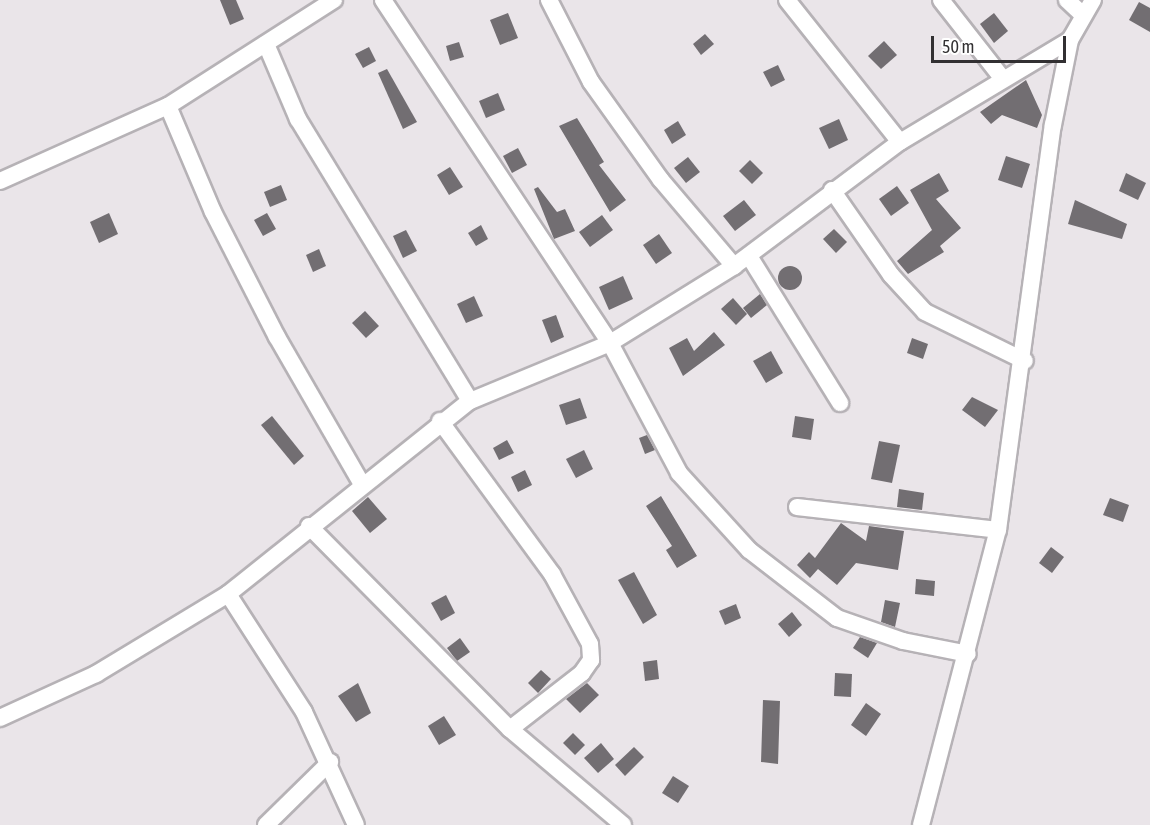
<!DOCTYPE html>
<style>
body{margin:0}
#map{position:relative;width:1150px;height:825px;overflow:hidden;background:#eae5e9;font-family:"Asap Condensed",sans-serif}
div>[style]{position:absolute}
[style*='--x']{left:calc(var(--x)*1px);top:calc(var(--y)*1px);width:calc(var(--w)*1px);rotate:calc(var(--a)*1deg)}
.building>*{inset:0;background:#726e72}
.round{border-radius:50%}
.roads{filter:drop-shadow(2px 0 #b6b2b6) drop-shadow(-2px 0 #b6b2b6) drop-shadow(0 2px #b6b2b6) drop-shadow(0 -2px #b6b2b6)}
.street>*{height:16px;margin:-8px;padding:0 8px;transform-origin:8px;border-radius:8px;background:#fff}
span{translate:-50% -50%;white-space:nowrap;text-align:center;line-height:1.15;-webkit-text-stroke:6px #fff;paint-order:stroke}
.scale{position:absolute;left:931px;top:36px;width:135px;height:27px;box-sizing:border-box;border:3px solid #323032;border-top:0;padding-left:8px;font-size:18px;line-height:21px;white-space:nowrap;color:#323032;-webkit-text-stroke:4px #fff;paint-order:stroke}
</style>
<div id="map">
<div class="building">
<div style="clip-path:polygon(220px 0,236px 0,244px 19px,230px 25px)"></div>
<div style="clip-path:polygon(1139px 2px,1150px 8px,1150px 32px,1129px 20px)"></div>
<div style="clip-path:polygon(508px 13px,518px 38px,500px 45px,490px 20px)"></div>
<div style="clip-path:polygon(994px 13px,1008px 31px,994px 43px,980px 24px)"></div>
<div style="clip-path:polygon(705px 34px,714px 44px,701px 55px,693px 44px)"></div>
<div style="clip-path:polygon(884px 41px,897px 55px,881px 69px,868px 56px)"></div>
<div style="clip-path:polygon(459px 42px,464px 57px,450px 61px,446px 46px)"></div>
<div style="clip-path:polygon(369px 47px,376px 61px,363px 68px,355px 54px)"></div>
<div style="clip-path:polygon(778px 65px,785px 80px,771px 87px,763px 72px)"></div>
<div style="clip-path:polygon(387px 69px,417px 122px,403px 129px,378px 73px)"></div>
<div style="clip-path:polygon(1026px 80px,1042px 115px,1037px 128px,1002px 115px,991px 124px,980px 112px)"></div>
<div style="clip-path:polygon(498px 93px,505px 110px,486px 118px,479px 101px)"></div>
<div style="clip-path:polygon(577px 118px,604px 162px,599px 165px,626px 200px,610px 212px,559px 126px)"></div>
<div style="clip-path:polygon(839px 119px,848px 140px,829px 149px,819px 128px)"></div>
<div style="clip-path:polygon(678px 121px,686px 135px,672px 144px,664px 130px)"></div>
<div style="clip-path:polygon(518px 148px,527px 165px,512px 173px,503px 156px)"></div>
<div style="clip-path:polygon(1006px 156px,1030px 164px,1022px 188px,998px 180px)"></div>
<div style="clip-path:polygon(688px 157px,700px 172px,686px 183px,674px 168px)"></div>
<div style="clip-path:polygon(750px 160px,763px 173px,752px 184px,739px 171px)"></div>
<div style="clip-path:polygon(450px 167px,463px 187px,449px 195px,437px 175px)"></div>
<div style="clip-path:polygon(939px 173px,949px 191px,936px 199px,961px 228px,940px 246px,944px 252px,908px 274px,897px 261px,932px 230px,910px 190px)"></div>
<div style="clip-path:polygon(1126px 173px,1146px 183px,1138px 200px,1119px 191px)"></div>
<div style="clip-path:polygon(281px 185px,287px 200px,270px 207px,264px 192px)"></div>
<div style="clip-path:polygon(897px 186px,909px 203px,891px 216px,879px 199px)"></div>
<div style="clip-path:polygon(538px 187px,557px 212px,565px 209px,575px 231px,554px 239px,534px 189px)"></div>
<div style="clip-path:polygon(744px 200px,756px 215px,735px 231px,723px 216px)"></div>
<div style="clip-path:polygon(1075px 200px,1127px 224px,1122px 239px,1068px 224px)"></div>
<div style="clip-path:polygon(109px 213px,118px 234px,99px 243px,90px 222px)"></div>
<div style="clip-path:polygon(267px 213px,276px 229px,263px 236px,254px 220px)"></div>
<div style="clip-path:polygon(602px 215px,613px 230px,590px 247px,579px 232px)"></div>
<div style="clip-path:polygon(481px 225px,488px 239px,476px 246px,468px 233px)"></div>
<div style="clip-path:polygon(834px 229px,847px 242px,836px 253px,823px 239px)"></div>
<div style="clip-path:polygon(406px 230px,417px 251px,403px 258px,393px 236px)"></div>
<div style="clip-path:polygon(659px 234px,672px 253px,656px 264px,643px 245px)"></div>
<div style="clip-path:polygon(319px 249px,326px 266px,313px 272px,306px 255px)"></div>
<div class="round" style="left:778px;top:266px;width:24px;height:24px"></div>
<div style="clip-path:polygon(623px 276px,633px 299px,609px 310px,599px 287px)"></div>
<div style="clip-path:polygon(760px 294px,767px 305px,751px 318px,743px 308px)"></div>
<div style="clip-path:polygon(474px 296px,483px 316px,466px 323px,457px 304px)"></div>
<div style="clip-path:polygon(733px 298px,747px 314px,736px 325px,721px 309px)"></div>
<div style="clip-path:polygon(365px 311px,379px 326px,366px 338px,352px 323px)"></div>
<div style="clip-path:polygon(556px 315px,564px 337px,551px 343px,542px 320px)"></div>
<div style="clip-path:polygon(714px 332px,725px 345px,683px 376px,669px 348px,687px 338px,694px 351px)"></div>
<div style="clip-path:polygon(912px 338px,928px 344px,923px 359px,907px 353px)"></div>
<div style="clip-path:polygon(771px 351px,783px 373px,766px 383px,753px 361px)"></div>
<div style="clip-path:polygon(972px 397px,998px 410px,985px 427px,962px 410px)"></div>
<div style="clip-path:polygon(580px 398px,587px 418px,566px 425px,559px 405px)"></div>
<div style="clip-path:polygon(272px 416px,304px 456px,294px 465px,261px 425px)"></div>
<div style="clip-path:polygon(795px 416px,814px 419px,811px 440px,792px 437px)"></div>
<div style="clip-path:polygon(647px 435px,655px 450px,645px 454px,639px 438px)"></div>
<div style="clip-path:polygon(507px 440px,514px 453px,499px 460px,493px 448px)"></div>
<div style="clip-path:polygon(879px 441px,900px 445px,892px 483px,871px 479px)"></div>
<div style="clip-path:polygon(584px 450px,593px 469px,576px 478px,566px 459px)"></div>
<div style="clip-path:polygon(525px 470px,532px 485px,518px 492px,511px 477px)"></div>
<div style="clip-path:polygon(899px 489px,924px 493px,922px 510px,897px 507px)"></div>
<div style="clip-path:polygon(661px 496px,697px 556px,677px 568px,666px 550px,672px 546px,646px 506px)"></div>
<div style="clip-path:polygon(368px 497px,387px 519px,370px 533px,352px 511px)"></div>
<div style="clip-path:polygon(1110px 498px,1129px 505px,1123px 522px,1103px 515px)"></div>
<div style="clip-path:polygon(841px 523px,866px 541px,869px 526px,904px 531px,898px 570px,856px 563px,837px 585px,818px 569px,810px 578px,797px 565px,809px 552px,815px 558px)"></div>
<div style="clip-path:polygon(1051px 547px,1064px 557px,1052px 573px,1039px 563px)"></div>
<div style="clip-path:polygon(634px 572px,657px 615px,643px 624px,618px 580px)"></div>
<div style="clip-path:polygon(916px 579px,935px 581px,934px 596px,915px 594px)"></div>
<div style="clip-path:polygon(446px 595px,455px 613px,441px 621px,431px 603px)"></div>
<div style="clip-path:polygon(885px 600px,900px 603px,895px 627px,881px 622px)"></div>
<div style="clip-path:polygon(736px 604px,741px 618px,725px 625px,719px 611px)"></div>
<div style="clip-path:polygon(792px 612px,802px 625px,789px 637px,778px 624px)"></div>
<div style="clip-path:polygon(860px 637px,877px 643px,868px 658px,853px 648px)"></div>
<div style="clip-path:polygon(460px 638px,470px 652px,457px 661px,447px 648px)"></div>
<div style="clip-path:polygon(657px 660px,659px 679px,645px 681px,643px 662px)"></div>
<div style="clip-path:polygon(541px 670px,551px 679px,538px 693px,528px 683px)"></div>
<div style="clip-path:polygon(835px 673px,852px 674px,851px 697px,834px 696px)"></div>
<div style="clip-path:polygon(358px 683px,371px 713px,356px 722px,338px 696px)"></div>
<div style="clip-path:polygon(587px 683px,599px 695px,580px 713px,566px 699px)"></div>
<div style="clip-path:polygon(763px 700px,780px 701px,778px 764px,761px 762px)"></div>
<div style="clip-path:polygon(866px 703px,881px 714px,866px 736px,851px 725px)"></div>
<div style="clip-path:polygon(444px 716px,456px 735px,439px 745px,428px 726px)"></div>
<div style="clip-path:polygon(573px 733px,585px 745px,575px 755px,563px 743px)"></div>
<div style="clip-path:polygon(601px 743px,614px 759px,598px 773px,584px 758px)"></div>
<div style="clip-path:polygon(634px 747px,644px 757px,625px 776px,615px 765px)"></div>
<div style="clip-path:polygon(673px 776px,689px 786px,678px 803px,662px 793px)"></div>
</div>
<div class="roads">
<div class="street">
<div style="--x:383;--y:0;--w:411;--a:56.5"></div>
<div style="--x:610;--y:343;--w:147;--a:62"></div>
<div style="--x:679;--y:473;--w:104;--a:47.7"></div>
<div style="--x:749;--y:550;--w:111;--a:37.7"></div>
<div style="--x:837;--y:618;--w:70;--a:19.2"></div>
<div style="--x:903;--y:641;--w:66;--a:11.3"></div>
<div style="--x:549;--y:0;--w:92;--a:62.9"></div>
<div style="--x:591;--y:82;--w:120;--a:54.5"></div>
<div style="--x:661;--y:180;--w:113;--a:49.7"></div>
<div style="--x:787;--y:0;--w:181;--a:51.5"></div>
<div style="--x:941;--y:0;--w:100;--a:51.9"></div>
<div style="--x:1067;--y:0;--w:21;--a:43"></div>
<div style="--x:266;--y:44;--w:82;--a:66.9"></div>
<div style="--x:298;--y:119;--w:330;--a:58.6"></div>
<div style="--x:168;--y:106;--w:115;--a:67"></div>
<div style="--x:213;--y:212;--w:140;--a:62.9"></div>
<div style="--x:277;--y:337;--w:170;--a:60"></div>
<div style="--x:0;--y:181;--w:184;--a:-24.1"></div>
<div style="--x:168;--y:106;--w:197;--a:-32.6"></div>
<div style="--x:832;--y:190;--w:103;--a:55.2"></div>
<div style="--x:891;--y:275;--w:50;--a:47.4"></div>
<div style="--x:925;--y:312;--w:111;--a:26.1"></div>
<div style="--x:749;--y:256;--w:173;--a:58.2"></div>
<div style="--x:440;--y:421;--w:190;--a:53.8"></div>
<div style="--x:552;--y:574;--w:80;--a:61.5"></div>
<div style="--x:590;--y:644;--w:16;--a:86"></div>
<div style="--x:591;--y:660;--w:16;--a:125"></div>
<div style="--x:582;--y:673;--w:91;--a:142.1"></div>
<div style="--x:797;--y:507;--w:202;--a:6.5"></div>
<div style="--x:309;--y:526;--w:286;--a:45.3"></div>
<div style="--x:510;--y:729;--w:148;--a:40.3"></div>
<div style="--x:228;--y:594;--w:140;--a:57.2"></div>
<div style="--x:304;--y:712;--w:124;--a:65.3"></div>
<div style="--x:0;--y:718;--w:106;--a:-24.6"></div>
<div style="--x:96;--y:674;--w:154;--a:-31.2"></div>
<div style="--x:228;--y:594;--w:310;--a:-38.6"></div>
<div style="--x:470;--y:401;--w:152;--a:-22.5"></div>
<div style="--x:610;--y:343;--w:146;--a:-31.8"></div>
<div style="--x:734;--y:266;--w:207;--a:-36.8"></div>
<div style="--x:900;--y:142;--w:198;--a:-31"></div>
<div style="--x:1070;--y:40;--w:46;--a:-60.1"></div>
<div style="--x:266;--y:825;--w:90;--a:-44.5"></div>
<div style="--x:921;--y:825;--w:305;--a:-75.4"></div>
<div style="--x:998;--y:530;--w:409;--a:-82.3"></div>
<div style="--x:1053;--y:125;--w:87;--a:-78.7"></div>
</div>
</div>
<div class="scale">50 m</div>
</div>
